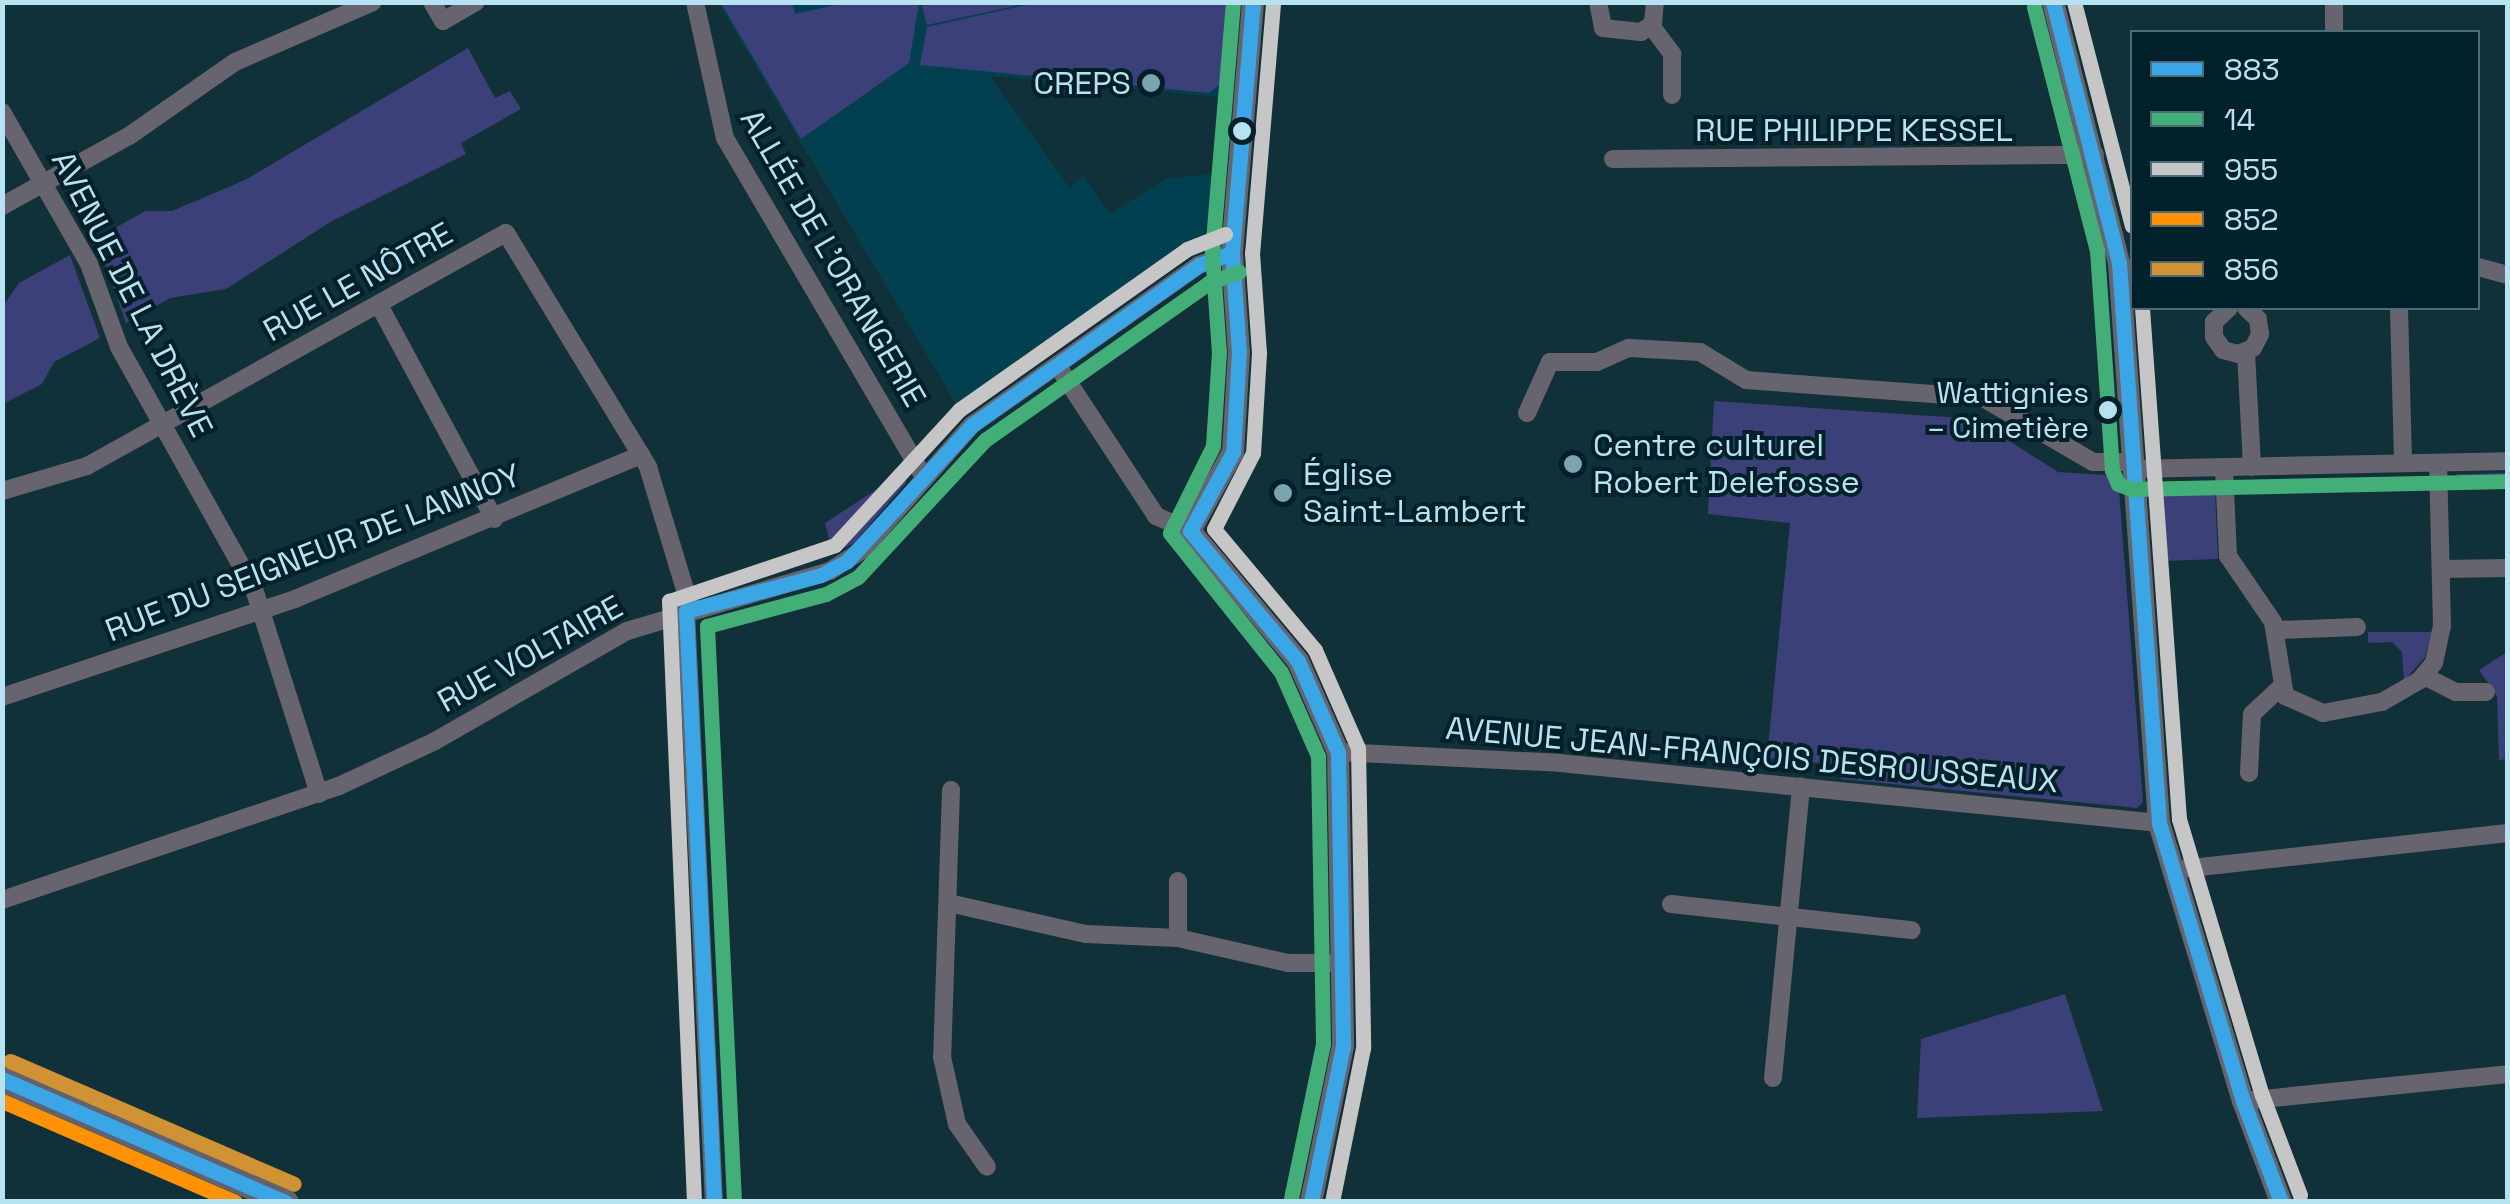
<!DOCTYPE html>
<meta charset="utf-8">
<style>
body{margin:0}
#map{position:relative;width:2510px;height:1204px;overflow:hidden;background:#113038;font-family:"Space Grotesk",sans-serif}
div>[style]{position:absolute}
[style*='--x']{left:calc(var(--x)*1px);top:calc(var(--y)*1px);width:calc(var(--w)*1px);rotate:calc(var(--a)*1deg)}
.built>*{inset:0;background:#02404f}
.green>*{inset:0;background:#3b4178}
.street>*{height:18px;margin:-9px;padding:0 9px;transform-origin:9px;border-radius:9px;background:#67646e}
.secondary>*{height:22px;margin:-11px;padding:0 11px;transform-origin:11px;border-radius:11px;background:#656570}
.primary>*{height:25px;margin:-12.5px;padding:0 12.5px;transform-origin:12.5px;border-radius:12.5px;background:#60636f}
.bus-1>*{height:15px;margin:-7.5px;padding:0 7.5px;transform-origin:7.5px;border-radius:7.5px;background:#3aa6e6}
.bus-2>*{height:15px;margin:-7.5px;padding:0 7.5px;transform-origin:7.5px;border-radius:7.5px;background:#44ae79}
.bus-3>*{height:15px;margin:-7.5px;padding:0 7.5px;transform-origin:7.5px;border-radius:7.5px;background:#c6c6c6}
.bus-4>*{height:15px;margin:-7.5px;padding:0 7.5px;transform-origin:7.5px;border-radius:7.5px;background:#ff9200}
.bus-5>*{height:15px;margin:-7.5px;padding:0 7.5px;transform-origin:7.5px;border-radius:7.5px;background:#d09233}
.bus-6>*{height:15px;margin:-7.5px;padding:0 7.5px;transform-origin:7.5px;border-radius:7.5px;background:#c6c6c6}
.dots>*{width:28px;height:28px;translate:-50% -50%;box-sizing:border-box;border:5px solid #012029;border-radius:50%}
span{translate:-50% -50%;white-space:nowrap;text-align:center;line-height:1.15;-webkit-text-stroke:8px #012029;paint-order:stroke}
.bus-label{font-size:30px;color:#b6e2f1}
.right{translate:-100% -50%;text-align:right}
.poi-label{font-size:32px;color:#b6e2f1}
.left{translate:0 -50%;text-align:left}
.street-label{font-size:32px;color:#b6e2f1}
.frame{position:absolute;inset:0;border:5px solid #b6e2f1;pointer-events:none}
.legend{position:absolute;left:2130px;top:30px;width:350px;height:280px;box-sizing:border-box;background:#012029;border:2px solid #496e79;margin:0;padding:12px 18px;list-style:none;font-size:30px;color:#b6e2f1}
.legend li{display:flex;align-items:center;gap:20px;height:50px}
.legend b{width:50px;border:2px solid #496e79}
</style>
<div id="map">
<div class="built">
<div style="clip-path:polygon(718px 3px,1238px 3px,1231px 98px,990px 76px,1069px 187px,1084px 176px,1110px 214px,1165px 179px,1223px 172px,1200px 248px,1098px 320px,1089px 311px,962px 414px)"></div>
</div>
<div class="green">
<div style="clip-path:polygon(1039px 2px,1234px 3px,1227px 78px,1209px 93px,920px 65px,927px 27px)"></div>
<div style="clip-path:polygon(844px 3px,919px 3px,909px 63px,801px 139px,721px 3px,792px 3px,795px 14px)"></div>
<div style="clip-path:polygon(921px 3px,921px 2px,1029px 3px,927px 25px)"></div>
<div style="clip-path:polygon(468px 48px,495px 98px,510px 91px,521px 109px,461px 143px,466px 154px,332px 221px,226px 289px,170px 298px,126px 323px,96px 239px,145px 211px,172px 211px,245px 180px)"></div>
<div style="clip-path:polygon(70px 255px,100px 338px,54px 362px,42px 384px,3px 404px,3px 306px,19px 283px)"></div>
<div style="clip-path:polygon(1714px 401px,1975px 419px,2058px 472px,2118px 476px,2143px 802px,2137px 808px,1841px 779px,1841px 765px,1767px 758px,1790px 523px,1708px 514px)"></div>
<div style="clip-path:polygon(906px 470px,906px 483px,854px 543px,833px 554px,825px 523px)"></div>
<div style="clip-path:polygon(2507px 473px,2507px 487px,2452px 488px,2457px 474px)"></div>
<div style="clip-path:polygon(2199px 484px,2215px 489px,2218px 559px,2164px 561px,2171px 655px,2163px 655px,2153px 494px,2158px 485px)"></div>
<div style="clip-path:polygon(2368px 632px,2432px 632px,2425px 657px,2404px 681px,2402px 652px,2392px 642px,2368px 643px)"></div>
<div style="clip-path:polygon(2507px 652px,2507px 759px,2499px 760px,2497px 696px,2479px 670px)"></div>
<div style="clip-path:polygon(2065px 994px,2103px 1111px,1917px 1118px,1921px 1039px)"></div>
</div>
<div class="street">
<div style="--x:432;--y:2;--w:22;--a:60"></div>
<div style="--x:443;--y:21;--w:38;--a:-30"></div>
<div style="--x:695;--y:2;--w:139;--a:77.6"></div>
<div style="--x:725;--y:138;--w:393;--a:59.6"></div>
<div style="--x:1598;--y:2;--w:26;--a:79"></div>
<div style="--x:1603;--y:28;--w:38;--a:6"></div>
<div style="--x:1641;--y:32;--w:14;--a:-34"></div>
<div style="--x:1653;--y:24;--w:22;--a:-85"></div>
<div style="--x:2334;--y:2;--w:30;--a:90"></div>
<div style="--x:1652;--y:27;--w:34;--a:53"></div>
<div style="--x:1672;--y:54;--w:41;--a:90"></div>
<div style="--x:2;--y:112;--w:175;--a:60.2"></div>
<div style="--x:89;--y:264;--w:88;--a:70.1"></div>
<div style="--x:119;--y:347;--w:277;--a:60.8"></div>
<div style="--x:254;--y:589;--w:215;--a:72.4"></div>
<div style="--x:1613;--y:159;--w:482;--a:-0.5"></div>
<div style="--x:2;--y:206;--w:145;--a:-28.9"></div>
<div style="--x:129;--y:136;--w:129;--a:-34.9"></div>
<div style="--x:235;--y:62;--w:150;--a:-23.5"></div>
<div style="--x:2478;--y:267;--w:31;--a:15"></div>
<div style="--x:379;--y:305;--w:243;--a:61.7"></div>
<div style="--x:2229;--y:308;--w:21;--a:137"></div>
<div style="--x:2214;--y:322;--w:15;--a:90"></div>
<div style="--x:2214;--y:337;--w:16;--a:55"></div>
<div style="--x:2223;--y:350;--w:16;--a:15"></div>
<div style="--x:2238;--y:354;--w:16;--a:-22"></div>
<div style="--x:2253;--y:348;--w:16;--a:-63"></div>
<div style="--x:2260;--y:334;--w:15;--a:-98"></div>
<div style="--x:2258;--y:319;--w:16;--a:-137"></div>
<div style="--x:2399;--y:308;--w:154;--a:88.5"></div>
<div style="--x:2246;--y:352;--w:115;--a:87"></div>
<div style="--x:1057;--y:365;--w:181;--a:56.7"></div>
<div style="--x:1156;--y:516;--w:37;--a:24"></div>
<div style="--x:1527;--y:413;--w:56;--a:-65.7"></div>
<div style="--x:1550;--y:362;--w:47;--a:0"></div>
<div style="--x:1597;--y:362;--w:35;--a:-24"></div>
<div style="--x:1629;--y:348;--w:71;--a:3.2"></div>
<div style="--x:1700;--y:352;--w:54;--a:31.3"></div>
<div style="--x:1746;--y:380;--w:238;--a:4.3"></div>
<div style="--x:1983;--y:398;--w:127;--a:30.2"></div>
<div style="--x:2093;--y:462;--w:39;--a:0"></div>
<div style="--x:2224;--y:468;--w:88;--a:87.4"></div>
<div style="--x:2228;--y:556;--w:80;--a:55.7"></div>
<div style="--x:2273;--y:622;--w:75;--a:80.8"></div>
<div style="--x:2285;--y:696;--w:42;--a:24.1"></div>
<div style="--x:2323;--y:713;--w:60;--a:-10.6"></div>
<div style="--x:2382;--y:702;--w:44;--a:-30.1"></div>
<div style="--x:2420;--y:680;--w:22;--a:-51"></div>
<div style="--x:2434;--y:663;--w:38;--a:-78"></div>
<div style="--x:2442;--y:626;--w:163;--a:-91.4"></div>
<div style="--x:2132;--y:469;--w:376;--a:-1.2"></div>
<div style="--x:2;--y:491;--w:89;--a:-16.4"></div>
<div style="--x:87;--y:466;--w:479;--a:-29.1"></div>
<div style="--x:506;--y:233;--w:274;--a:58.7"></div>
<div style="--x:648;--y:467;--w:148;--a:73.2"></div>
<div style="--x:2441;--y:569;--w:67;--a:-0.9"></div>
<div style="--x:686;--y:611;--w:592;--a:87.29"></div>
<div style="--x:2276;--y:630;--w:81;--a:-2.1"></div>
<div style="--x:2424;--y:676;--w:36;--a:27"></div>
<div style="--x:2456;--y:692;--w:30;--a:0"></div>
<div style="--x:2;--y:697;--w:309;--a:-18.5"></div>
<div style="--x:295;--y:599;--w:375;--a:-22.6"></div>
<div style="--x:1338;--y:752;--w:222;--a:2.8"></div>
<div style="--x:1560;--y:763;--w:602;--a:5.72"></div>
<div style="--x:2249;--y:773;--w:59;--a:-87.1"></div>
<div style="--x:2252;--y:714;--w:40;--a:-43"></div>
<div style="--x:951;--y:790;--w:267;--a:91.9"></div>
<div style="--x:942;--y:1057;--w:69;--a:77.4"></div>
<div style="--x:957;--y:1124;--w:52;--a:55.1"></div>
<div style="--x:2173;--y:870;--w:337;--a:-6.3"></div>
<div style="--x:1178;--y:881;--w:57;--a:90"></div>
<div style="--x:2;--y:900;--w:356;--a:-18.7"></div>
<div style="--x:339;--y:786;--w:106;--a:-25.1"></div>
<div style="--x:435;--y:741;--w:221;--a:-29.8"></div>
<div style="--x:627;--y:631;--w:212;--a:-16.5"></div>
<div style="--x:830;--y:571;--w:38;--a:-33"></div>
<div style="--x:862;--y:550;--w:167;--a:-48.7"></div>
<div style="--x:972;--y:425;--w:278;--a:-35.2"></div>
<div style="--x:1199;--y:265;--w:35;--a:-20"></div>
<div style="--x:949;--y:903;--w:140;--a:12.8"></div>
<div style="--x:1086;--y:934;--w:92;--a:2.5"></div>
<div style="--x:1178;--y:938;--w:113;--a:12.8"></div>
<div style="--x:1288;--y:963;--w:55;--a:0"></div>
<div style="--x:1671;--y:904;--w:242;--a:6.2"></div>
<div style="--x:1773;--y:1078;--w:293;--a:-84.5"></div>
<div style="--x:2243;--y:1101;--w:266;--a:-5.8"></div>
</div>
<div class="secondary">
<div style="--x:1253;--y:2;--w:252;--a:94.8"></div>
<div style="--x:1232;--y:253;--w:99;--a:86"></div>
<div style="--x:1239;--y:352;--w:100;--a:93.4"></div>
<div style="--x:1233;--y:452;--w:90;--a:118.6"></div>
<div style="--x:1190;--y:531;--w:169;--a:50.3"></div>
<div style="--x:1298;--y:661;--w:99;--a:66.3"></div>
<div style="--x:1338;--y:752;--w:294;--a:89"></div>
<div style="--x:1343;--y:1046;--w:159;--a:101.6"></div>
<div style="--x:2053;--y:2;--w:269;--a:75.8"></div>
<div style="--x:2119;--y:263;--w:561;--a:85.91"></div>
<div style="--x:2159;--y:823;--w:290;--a:73.2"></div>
<div style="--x:2243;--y:1101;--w:108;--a:69.4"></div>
</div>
<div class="primary">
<div style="--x:2;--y:1079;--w:309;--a:23.4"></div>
</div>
<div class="bus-1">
<div style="--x:1253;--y:2;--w:252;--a:94.8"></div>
<div style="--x:1232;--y:253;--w:99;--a:86"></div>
<div style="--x:1239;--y:352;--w:100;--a:93.4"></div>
<div style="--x:1233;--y:452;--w:90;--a:118.6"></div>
<div style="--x:1190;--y:531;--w:169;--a:50.3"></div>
<div style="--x:1298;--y:661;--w:99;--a:66.3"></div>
<div style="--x:1338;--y:752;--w:294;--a:89"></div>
<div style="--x:1343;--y:1046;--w:159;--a:101.6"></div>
<div style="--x:2053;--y:2;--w:269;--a:75.8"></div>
<div style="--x:2119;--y:263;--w:561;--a:85.91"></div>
<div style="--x:2159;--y:823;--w:290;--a:73.2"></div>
<div style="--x:2243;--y:1101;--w:108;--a:69.4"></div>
<div style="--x:2;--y:1079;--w:309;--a:23.5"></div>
<div style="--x:714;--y:1202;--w:592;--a:-92.71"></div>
<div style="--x:686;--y:611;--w:140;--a:-14.9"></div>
<div style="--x:821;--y:575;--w:30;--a:-28"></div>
<div style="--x:847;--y:561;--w:185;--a:-47.4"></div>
<div style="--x:972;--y:425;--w:278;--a:-35.2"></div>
<div style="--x:1199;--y:265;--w:35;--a:-20"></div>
</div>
<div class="bus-2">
<div style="--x:1233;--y:2;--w:252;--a:94.8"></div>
<div style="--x:1212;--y:253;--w:99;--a:86"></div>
<div style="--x:1219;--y:352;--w:94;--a:93.7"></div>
<div style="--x:1213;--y:446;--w:97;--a:116.3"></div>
<div style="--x:1170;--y:533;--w:178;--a:51.4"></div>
<div style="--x:1281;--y:672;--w:92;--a:66.2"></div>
<div style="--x:1318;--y:756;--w:288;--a:89"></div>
<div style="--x:1323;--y:1044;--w:157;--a:101.7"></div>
<div style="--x:2034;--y:7;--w:251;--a:75.5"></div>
<div style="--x:2097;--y:250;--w:221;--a:86.1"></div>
<div style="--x:2112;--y:470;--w:15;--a:67"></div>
<div style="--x:2118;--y:484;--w:15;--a:20"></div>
<div style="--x:2132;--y:489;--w:376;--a:-1.2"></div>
<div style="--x:734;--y:1201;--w:576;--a:-92.69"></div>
<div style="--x:707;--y:626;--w:123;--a:-15.1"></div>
<div style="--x:826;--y:594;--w:36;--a:-28"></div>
<div style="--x:858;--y:577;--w:187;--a:-47.2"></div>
<div style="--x:985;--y:440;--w:273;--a:-35.1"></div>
<div style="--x:1208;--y:283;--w:33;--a:-20"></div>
</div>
<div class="bus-3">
<div style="--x:2074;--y:2;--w:231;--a:75.5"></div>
<div style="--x:1273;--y:4;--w:250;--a:94.8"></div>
<div style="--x:1252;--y:253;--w:100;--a:86"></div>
<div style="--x:1259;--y:353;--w:100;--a:93.4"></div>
<div style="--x:1253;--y:453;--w:85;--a:117.2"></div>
<div style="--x:1214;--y:529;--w:158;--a:50.1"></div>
<div style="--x:1315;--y:650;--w:107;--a:66.3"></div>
<div style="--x:1358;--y:748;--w:300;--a:89"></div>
<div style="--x:1363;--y:1048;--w:157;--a:101.4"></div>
<div style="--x:694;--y:1202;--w:602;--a:-92.38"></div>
<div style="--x:669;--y:601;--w:175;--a:-18.6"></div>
<div style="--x:835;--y:545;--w:183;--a:-47.4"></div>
<div style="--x:959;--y:410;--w:279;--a:-35.2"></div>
<div style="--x:1187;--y:249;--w:41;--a:-21.5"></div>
</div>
<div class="bus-4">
<div style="--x:2;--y:1101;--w:254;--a:23.4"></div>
</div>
<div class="bus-5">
<div style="--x:10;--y:1061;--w:309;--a:23.4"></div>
</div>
<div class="bus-6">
<div style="--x:2142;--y:308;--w:512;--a:85.86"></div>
<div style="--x:2179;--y:819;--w:288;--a:73.3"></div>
<div style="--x:2262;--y:1095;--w:107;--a:69.2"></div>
</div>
<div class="dots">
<div style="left:1151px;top:83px;background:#7ca4b0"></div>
<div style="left:1242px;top:131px;background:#b6e2f1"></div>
<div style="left:2108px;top:410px;background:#b6e2f1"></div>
<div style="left:1573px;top:464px;background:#7ca4b0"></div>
<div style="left:1283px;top:493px;background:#7ca4b0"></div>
</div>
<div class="bus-label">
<span class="right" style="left:2089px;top:410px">Wattignies<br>– Cimetière</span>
</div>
<div class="poi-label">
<span class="right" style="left:1131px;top:83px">CREPS</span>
<span class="left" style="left:1593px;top:464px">Centre culturel<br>Robert Delefosse</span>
<span class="left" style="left:1303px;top:493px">Église<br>Saint-Lambert</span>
</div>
<div class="street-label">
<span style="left:1854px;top:130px">RUE PHILIPPE KESSEL</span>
<span style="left:833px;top:258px;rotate:60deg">ALLÉE DE L'ORANGERIE</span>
<span style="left:358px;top:282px;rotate:-29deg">RUE LE NÔTRE</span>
<span style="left:132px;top:294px;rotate:63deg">AVENUE DE LA DRÈVE</span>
<span style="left:313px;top:553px;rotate:-21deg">RUE DU SEIGNEUR DE LANNOY</span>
<span style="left:530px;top:654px;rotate:-29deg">RUE VOLTAIRE</span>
<span style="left:1752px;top:755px;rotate:5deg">AVENUE JEAN-FRANÇOIS DESROUSSEAUX</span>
</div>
<div class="frame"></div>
<ul class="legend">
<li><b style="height:12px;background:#3aa6e6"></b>883</li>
<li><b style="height:12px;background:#44ae79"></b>14</li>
<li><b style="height:12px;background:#c6c6c6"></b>955</li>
<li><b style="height:12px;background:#ff9200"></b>852</li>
<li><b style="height:12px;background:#d09233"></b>856</li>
</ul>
</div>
